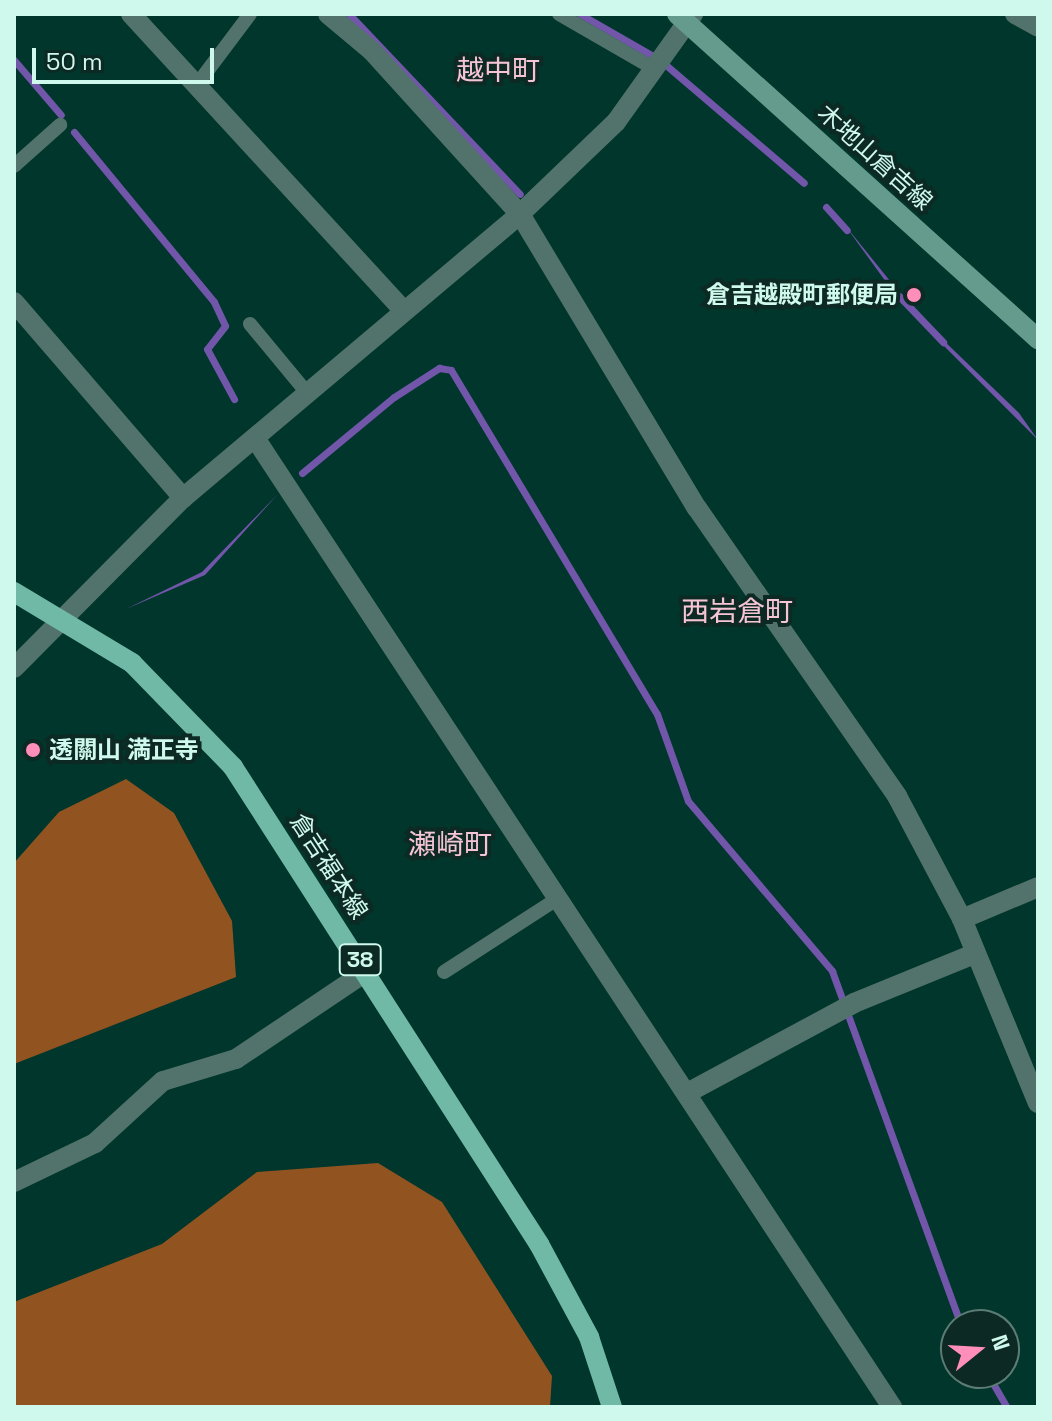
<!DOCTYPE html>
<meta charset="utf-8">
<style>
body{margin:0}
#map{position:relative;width:1052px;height:1421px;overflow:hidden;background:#01362c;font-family:"Space Grotesk","Noto Sans JP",sans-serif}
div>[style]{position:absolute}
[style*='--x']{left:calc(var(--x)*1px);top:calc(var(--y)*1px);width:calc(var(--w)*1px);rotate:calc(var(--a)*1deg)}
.forest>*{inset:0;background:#915421}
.water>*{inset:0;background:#7156aa}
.stream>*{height:7px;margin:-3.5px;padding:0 3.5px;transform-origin:3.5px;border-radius:3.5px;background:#7156aa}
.lane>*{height:14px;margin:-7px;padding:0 7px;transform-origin:7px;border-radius:7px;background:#52736b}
.street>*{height:20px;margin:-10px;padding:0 10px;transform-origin:10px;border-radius:10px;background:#52736b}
.secondary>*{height:20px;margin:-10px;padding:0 10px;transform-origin:10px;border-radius:10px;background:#649b8d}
.primary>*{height:20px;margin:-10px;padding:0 10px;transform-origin:10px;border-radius:10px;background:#71b9a7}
.dots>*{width:22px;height:22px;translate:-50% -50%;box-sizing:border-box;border:4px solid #0d2923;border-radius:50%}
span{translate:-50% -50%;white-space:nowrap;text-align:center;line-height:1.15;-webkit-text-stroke:8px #0d2923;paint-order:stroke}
.shield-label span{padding:2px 6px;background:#0d2923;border:2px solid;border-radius:6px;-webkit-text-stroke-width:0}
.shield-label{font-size:22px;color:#d0f9ee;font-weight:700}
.street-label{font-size:24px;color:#d0f9ee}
.poi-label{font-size:24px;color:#d0f9ee;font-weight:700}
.right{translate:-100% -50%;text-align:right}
.left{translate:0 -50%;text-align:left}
.quarter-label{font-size:28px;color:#f6c5d5}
.frame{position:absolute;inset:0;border:16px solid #d0f9ee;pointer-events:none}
.north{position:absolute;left:940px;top:1309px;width:80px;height:80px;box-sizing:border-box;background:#0d2923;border:2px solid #5b7c74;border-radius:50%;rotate:72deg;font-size:22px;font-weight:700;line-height:32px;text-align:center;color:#d0f9ee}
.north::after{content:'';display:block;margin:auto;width:28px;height:36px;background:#ff8eba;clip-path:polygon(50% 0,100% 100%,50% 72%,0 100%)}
.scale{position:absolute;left:32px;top:48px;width:182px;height:36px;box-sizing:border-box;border:4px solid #d0f9ee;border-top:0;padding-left:10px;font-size:24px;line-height:28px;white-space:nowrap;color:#d0f9ee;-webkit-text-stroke:6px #0d2923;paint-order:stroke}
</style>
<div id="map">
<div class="forest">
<div style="clip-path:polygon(126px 779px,174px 813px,232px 921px,236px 977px,14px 1064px,14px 863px,59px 812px)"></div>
<div style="clip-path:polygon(378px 1163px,442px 1202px,552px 1376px,550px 1407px,14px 1407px,14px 1302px,162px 1244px,257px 1172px)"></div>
</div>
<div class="water">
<div style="clip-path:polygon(844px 224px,907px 302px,902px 304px)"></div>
<div style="clip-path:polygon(940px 337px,1019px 413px,1038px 440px,938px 340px)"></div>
<div style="clip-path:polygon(278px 494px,205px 575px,126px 609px,202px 572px)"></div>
</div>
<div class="stream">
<div style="--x:349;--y:14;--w:248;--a:46.5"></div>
<div style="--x:580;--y:14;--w:92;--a:29.9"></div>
<div style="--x:660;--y:60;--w:189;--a:40.5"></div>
<div style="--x:14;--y:60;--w:72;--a:49.5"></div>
<div style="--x:74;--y:132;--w:220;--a:50.5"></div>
<div style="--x:214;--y:302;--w:26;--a:65"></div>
<div style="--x:225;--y:326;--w:29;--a:128"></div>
<div style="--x:207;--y:349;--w:57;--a:61.6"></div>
<div style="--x:826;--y:207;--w:31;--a:48"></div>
<div style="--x:899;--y:296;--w:64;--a:46.3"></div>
<div style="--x:302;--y:473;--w:119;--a:-39.6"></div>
<div style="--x:394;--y:397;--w:54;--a:-32.8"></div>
<div style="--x:439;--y:368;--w:12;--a:9"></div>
<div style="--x:451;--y:370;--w:401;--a:59.1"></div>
<div style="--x:657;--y:714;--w:92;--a:70.4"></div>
<div style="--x:688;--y:801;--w:223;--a:49.7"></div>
<div style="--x:832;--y:971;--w:377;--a:70"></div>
<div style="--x:987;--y:1373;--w:39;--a:60"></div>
</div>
<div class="lane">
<div style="--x:559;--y:14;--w:108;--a:29.9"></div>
<div style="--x:196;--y:86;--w:90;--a:-53.1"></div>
<div style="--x:14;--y:166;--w:62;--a:-41.7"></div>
<div style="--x:250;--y:324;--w:89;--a:50.4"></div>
<div style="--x:444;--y:972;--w:138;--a:-32.9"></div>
</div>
<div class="street">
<div style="--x:131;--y:14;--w:403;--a:47.4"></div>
<div style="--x:328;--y:14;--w:57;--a:40.1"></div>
<div style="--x:372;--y:51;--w:220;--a:47.8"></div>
<div style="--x:520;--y:214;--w:343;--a:59"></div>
<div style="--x:697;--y:508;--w:351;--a:55.2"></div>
<div style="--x:897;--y:796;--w:139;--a:62.1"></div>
<div style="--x:962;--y:919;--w:199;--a:67.6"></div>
<div style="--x:1015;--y:14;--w:26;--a:29"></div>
<div style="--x:14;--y:302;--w:259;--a:49.2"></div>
<div style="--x:255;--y:438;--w:1160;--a:56.68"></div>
<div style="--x:14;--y:668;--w:240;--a:-45.2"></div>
<div style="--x:183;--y:498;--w:441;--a:-40.1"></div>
<div style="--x:520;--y:214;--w:133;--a:-43.8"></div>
<div style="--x:616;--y:122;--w:133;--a:-54.5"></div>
<div style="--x:962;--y:919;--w:82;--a:-22.8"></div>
<div style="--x:689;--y:1092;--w:187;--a:-28.3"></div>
<div style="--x:854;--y:1003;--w:130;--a:-22.2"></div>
<div style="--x:14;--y:1182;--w:90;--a:-25.7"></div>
<div style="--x:95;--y:1143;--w:92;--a:-42.4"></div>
<div style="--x:163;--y:1081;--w:76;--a:-16.8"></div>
<div style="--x:236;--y:1059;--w:158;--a:-33.9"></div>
</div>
<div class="secondary">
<div style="--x:677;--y:14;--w:486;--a:42"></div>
</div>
<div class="primary">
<div style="--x:14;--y:592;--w:138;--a:31"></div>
<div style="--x:132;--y:663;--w:145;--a:45.8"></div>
<div style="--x:233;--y:767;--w:567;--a:57.32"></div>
<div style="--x:539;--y:1244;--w:106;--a:61.7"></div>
<div style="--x:589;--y:1337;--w:74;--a:71.8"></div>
</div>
<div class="dots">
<div style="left:914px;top:295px;background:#ff8eba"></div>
<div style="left:33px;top:750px;background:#ff8eba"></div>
</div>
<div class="shield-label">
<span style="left:360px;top:960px">38</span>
</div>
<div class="street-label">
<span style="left:875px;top:157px;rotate:42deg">木地山倉吉線</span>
<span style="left:329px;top:866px;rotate:57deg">倉吉福本線</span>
</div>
<div class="poi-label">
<span class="right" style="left:898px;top:295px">倉吉越殿町郵便局</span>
<span class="left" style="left:49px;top:750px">透關山 満正寺</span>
</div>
<div class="quarter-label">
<span style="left:498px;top:70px">越中町</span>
<span style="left:737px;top:611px">西岩倉町</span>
<span style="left:450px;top:844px">瀬崎町</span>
</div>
<div class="frame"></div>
<div class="north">N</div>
<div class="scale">50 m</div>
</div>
